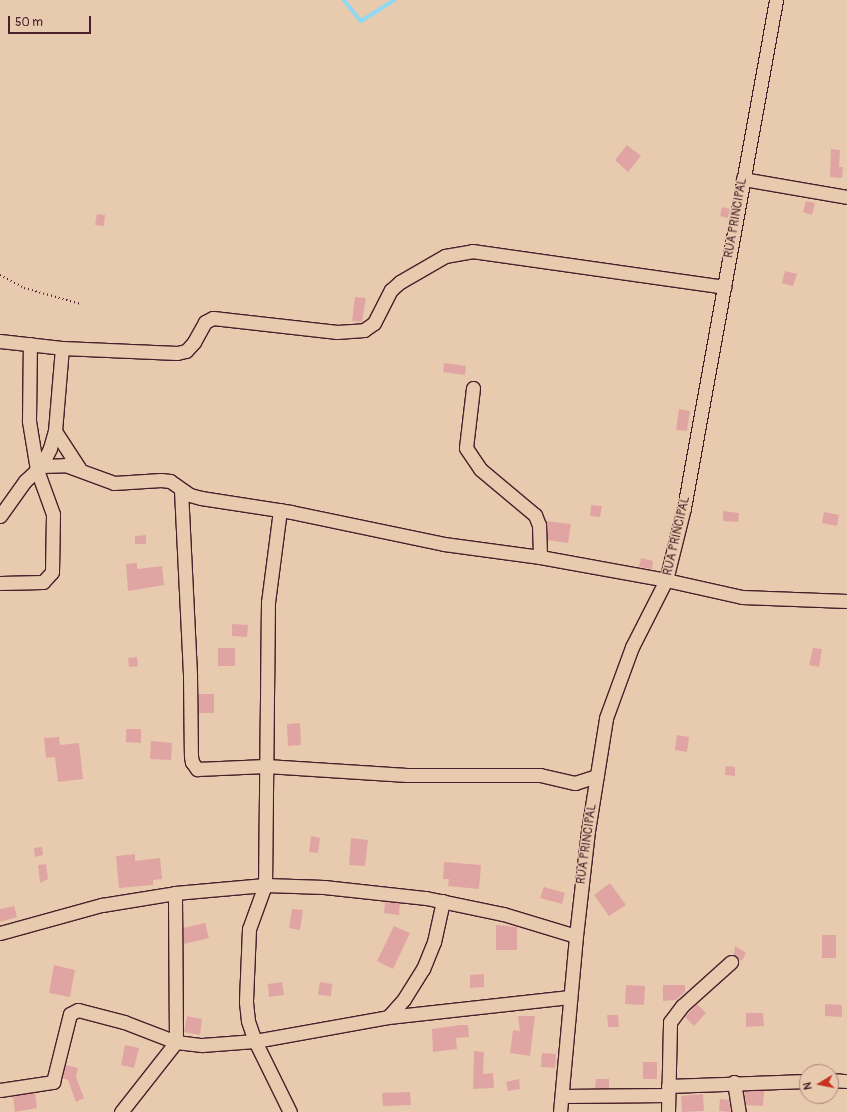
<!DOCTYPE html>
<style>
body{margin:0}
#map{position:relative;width:847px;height:1112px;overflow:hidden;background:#e8cbaf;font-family:Pangolin,sans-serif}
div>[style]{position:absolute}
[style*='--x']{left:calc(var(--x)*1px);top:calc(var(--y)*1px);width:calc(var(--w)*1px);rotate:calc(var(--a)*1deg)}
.stream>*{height:3.5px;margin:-1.75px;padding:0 1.75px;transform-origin:1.75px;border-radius:1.75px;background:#91d8f2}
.building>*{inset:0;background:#e0a5a3}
.path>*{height:2px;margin-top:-1px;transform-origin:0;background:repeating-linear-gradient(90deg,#4a1f2b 0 1px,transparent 0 4px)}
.roads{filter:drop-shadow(1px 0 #4a1f2b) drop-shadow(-1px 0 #4a1f2b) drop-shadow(0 1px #4a1f2b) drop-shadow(0 -1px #4a1f2b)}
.street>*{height:13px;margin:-6.5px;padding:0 6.5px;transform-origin:6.5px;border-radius:6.5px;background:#e8cbaf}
span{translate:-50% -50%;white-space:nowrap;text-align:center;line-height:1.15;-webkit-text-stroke:3px #e8cbaf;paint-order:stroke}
.street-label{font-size:12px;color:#4a1f2b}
.north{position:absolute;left:799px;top:1064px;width:40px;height:40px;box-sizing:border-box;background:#e8cbaf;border:1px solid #a9867a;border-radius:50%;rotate:260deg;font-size:11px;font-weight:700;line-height:16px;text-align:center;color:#4a1f2b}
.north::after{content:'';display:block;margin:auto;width:14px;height:18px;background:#c8321e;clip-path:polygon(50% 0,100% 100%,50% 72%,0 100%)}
.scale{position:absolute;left:8px;top:16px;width:83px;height:18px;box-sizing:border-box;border:2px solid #4a1f2b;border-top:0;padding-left:5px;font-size:12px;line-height:14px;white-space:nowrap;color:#4a1f2b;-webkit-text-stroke:3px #e8cbaf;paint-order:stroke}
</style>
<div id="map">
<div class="stream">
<div style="--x:344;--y:0;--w:27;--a:51"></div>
<div style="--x:361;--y:21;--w:39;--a:-32"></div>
</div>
<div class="building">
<div style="clip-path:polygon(627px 145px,641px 156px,628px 172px,615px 160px)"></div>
<div style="clip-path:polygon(831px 149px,840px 150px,839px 167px,843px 167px,842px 178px,830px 177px)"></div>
<div style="clip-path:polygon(806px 201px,815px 203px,812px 215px,803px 212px)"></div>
<div style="clip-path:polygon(722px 207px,730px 209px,728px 218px,720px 216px)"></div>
<div style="clip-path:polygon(97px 214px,105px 215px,104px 226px,95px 225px)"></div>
<div style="clip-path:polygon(785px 271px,797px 274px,793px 286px,782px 283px)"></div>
<div style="clip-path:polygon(355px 297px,366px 298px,362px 322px,352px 321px)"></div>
<div style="clip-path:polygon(444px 363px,466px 366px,465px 375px,443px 372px)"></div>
<div style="clip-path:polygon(679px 409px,690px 411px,687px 431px,676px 430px)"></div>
<div style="clip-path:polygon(591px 505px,602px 506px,600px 517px,590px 516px)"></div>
<div style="clip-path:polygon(723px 511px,739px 513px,738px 522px,723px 521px)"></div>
<div style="clip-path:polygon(824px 512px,839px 515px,837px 526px,822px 523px)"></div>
<div style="clip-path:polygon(546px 521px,571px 524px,568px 543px,547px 540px)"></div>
<div style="clip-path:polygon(146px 535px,146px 544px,135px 544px,135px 536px)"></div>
<div style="clip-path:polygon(641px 558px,653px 561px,652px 569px,639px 567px)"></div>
<div style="clip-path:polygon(137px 563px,137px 569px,162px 566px,164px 585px,128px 591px,126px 564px)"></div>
<div style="clip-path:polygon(232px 624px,248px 625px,247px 637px,232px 636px)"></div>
<div style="clip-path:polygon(218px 648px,235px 648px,235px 666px,218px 666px)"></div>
<div style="clip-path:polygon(813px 648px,822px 649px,819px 667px,809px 665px)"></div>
<div style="clip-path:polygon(137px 657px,138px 666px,129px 667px,128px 658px)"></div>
<div style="clip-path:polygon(198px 694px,214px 694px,214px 713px,198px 713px)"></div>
<div style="clip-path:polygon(300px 723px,301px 745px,288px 746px,287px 724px)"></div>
<div style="clip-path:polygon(126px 729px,141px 729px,141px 743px,126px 742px)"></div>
<div style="clip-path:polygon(677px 735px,689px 737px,687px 752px,675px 750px)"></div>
<div style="clip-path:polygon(59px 737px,60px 745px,79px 743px,83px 779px,58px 782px,55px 757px,46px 758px,44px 738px)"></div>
<div style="clip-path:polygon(151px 741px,172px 743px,171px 760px,150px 759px)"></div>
<div style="clip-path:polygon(726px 766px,735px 767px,735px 776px,725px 775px)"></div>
<div style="clip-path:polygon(311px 836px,320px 838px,318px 853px,309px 852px)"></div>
<div style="clip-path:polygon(351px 838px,368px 840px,365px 866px,349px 865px)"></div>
<div style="clip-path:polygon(42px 847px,43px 855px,35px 857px,34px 848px)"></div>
<div style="clip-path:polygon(135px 854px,135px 861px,160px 858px,162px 879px,153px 880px,153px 885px,119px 888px,116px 856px)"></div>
<div style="clip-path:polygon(444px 862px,481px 865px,479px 889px,448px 886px,449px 879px,443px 879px)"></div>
<div style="clip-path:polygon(46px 864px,48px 879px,40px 883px,38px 865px)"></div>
<div style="clip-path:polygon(610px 883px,626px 905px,609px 916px,594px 895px)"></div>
<div style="clip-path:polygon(544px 887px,565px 893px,562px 904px,540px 898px)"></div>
<div style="clip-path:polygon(385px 902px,400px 903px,399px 915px,384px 913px)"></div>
<div style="clip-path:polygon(14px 906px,17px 917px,0 922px,0 909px)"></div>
<div style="clip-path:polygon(292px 909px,303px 910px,300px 930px,289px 928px)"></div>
<div style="clip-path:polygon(205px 923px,209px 938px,184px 944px,183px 928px)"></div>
<div style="clip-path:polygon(496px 925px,517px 927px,517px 950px,496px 950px)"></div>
<div style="clip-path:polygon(394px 926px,410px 933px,393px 969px,377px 961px)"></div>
<div style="clip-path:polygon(822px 935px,836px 935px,836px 958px,822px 958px)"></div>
<div style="clip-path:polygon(735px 946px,746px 953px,742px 961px,734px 955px)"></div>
<div style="clip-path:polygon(54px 965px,75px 970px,70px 997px,49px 993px)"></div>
<div style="clip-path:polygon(484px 974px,484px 987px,470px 988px,470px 975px)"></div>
<div style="clip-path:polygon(282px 982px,284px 995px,269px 997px,268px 984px)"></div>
<div style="clip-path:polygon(320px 982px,332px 984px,331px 996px,318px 995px)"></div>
<div style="clip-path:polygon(626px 985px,645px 986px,644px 1005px,625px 1004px)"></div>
<div style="clip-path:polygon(663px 985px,685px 985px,685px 992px,676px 1000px,663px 1001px)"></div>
<div style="clip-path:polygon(697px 1004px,706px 1013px,694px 1026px,685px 1017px)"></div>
<div style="clip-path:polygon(825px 1004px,842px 1005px,842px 1017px,825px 1016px)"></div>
<div style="clip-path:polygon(746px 1013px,763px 1013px,764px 1026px,746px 1027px)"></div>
<div style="clip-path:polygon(607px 1015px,618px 1015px,619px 1027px,608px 1027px)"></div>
<div style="clip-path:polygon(187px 1016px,202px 1019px,200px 1035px,184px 1032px)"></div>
<div style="clip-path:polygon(518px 1016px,535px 1016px,530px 1056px,510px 1053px,513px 1030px,520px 1031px)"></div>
<div style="clip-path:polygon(460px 1025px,468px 1025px,469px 1037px,456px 1038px,457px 1049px,433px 1052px,432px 1029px)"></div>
<div style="clip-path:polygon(125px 1045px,139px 1048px,134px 1068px,121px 1065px)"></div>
<div style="clip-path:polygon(474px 1051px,484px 1052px,483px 1074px,493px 1073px,494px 1088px,473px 1089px)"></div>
<div style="clip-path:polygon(542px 1053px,556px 1054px,555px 1068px,541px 1067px)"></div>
<div style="clip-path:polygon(643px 1062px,657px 1062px,657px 1079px,643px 1079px)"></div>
<div style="clip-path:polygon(66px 1065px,78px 1068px,76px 1077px,84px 1098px,76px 1102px,68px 1080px,62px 1078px)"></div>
<div style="clip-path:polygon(519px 1079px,520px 1089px,508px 1091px,506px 1082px)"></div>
<div style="clip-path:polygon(596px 1079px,609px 1079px,609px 1088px,595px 1088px)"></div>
<div style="clip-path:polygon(744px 1091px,764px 1091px,763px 1106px,746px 1105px)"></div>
<div style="clip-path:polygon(410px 1092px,411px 1105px,383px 1106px,382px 1093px)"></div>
<div style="clip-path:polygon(35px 1093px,37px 1108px,15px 1112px,13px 1096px)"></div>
<div style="clip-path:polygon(703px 1094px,704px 1111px,682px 1112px,681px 1096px)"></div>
<div style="clip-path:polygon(720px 1099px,729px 1100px,731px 1112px,719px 1111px)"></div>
</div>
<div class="path">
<div style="--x:0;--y:275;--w:27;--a:28"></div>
<div style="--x:24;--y:288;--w:59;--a:15.7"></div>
</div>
<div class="roads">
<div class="street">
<div style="--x:743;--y:179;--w:106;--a:9.8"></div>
<div style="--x:0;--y:341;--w:62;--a:6.4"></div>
<div style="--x:62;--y:348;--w:115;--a:2.5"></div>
<div style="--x:177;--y:353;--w:9;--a:-13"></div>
<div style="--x:186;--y:351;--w:12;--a:-48"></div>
<div style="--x:194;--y:342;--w:23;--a:-61"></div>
<div style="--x:205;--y:322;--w:9;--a:-27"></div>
<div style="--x:213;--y:318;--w:125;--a:6.4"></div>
<div style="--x:337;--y:332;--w:27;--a:-4"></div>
<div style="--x:364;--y:330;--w:12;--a:-35"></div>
<div style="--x:374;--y:323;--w:37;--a:-63"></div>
<div style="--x:391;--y:290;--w:12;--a:-42"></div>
<div style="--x:400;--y:282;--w:52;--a:-30"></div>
<div style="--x:445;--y:256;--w:27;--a:-10"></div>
<div style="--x:472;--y:251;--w:255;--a:8.1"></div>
<div style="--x:473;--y:388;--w:60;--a:96.7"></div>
<div style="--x:466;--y:448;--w:25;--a:56"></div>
<div style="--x:480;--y:469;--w:72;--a:39.9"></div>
<div style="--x:535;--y:515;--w:11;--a:68"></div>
<div style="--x:539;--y:525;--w:32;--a:88"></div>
<div style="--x:55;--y:431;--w:44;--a:57"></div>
<div style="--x:41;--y:466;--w:24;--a:-2"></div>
<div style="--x:65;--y:465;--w:52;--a:20.2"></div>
<div style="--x:114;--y:483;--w:47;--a:-3.7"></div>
<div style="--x:161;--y:480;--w:9;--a:6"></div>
<div style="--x:170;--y:481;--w:24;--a:35"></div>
<div style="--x:190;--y:495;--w:11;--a:15"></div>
<div style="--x:201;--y:498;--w:91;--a:8.8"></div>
<div style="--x:291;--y:512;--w:156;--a:11.8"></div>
<div style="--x:444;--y:544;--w:97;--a:7.7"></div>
<div style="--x:540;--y:557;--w:128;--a:10.3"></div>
<div style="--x:666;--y:580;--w:78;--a:12.6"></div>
<div style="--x:742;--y:597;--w:105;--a:2.2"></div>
<div style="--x:181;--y:490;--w:187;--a:87.2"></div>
<div style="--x:190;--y:677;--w:79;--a:89.3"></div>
<div style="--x:191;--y:756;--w:6;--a:81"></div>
<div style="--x:192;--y:762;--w:9;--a:54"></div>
<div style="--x:197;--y:769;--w:69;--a:-2.5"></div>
<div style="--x:266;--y:766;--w:141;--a:3.7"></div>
<div style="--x:407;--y:775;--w:133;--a:0"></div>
<div style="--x:540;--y:775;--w:36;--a:13"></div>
<div style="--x:575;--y:783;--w:23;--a:-18"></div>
<div style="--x:280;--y:510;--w:93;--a:97.4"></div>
<div style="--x:268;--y:602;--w:283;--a:90.6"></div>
<div style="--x:265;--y:885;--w:47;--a:110"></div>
<div style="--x:249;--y:929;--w:73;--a:92.4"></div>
<div style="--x:246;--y:1002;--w:19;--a:84"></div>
<div style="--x:248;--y:1021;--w:21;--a:71"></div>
<div style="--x:255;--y:1041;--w:79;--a:63.8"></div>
<div style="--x:0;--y:516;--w:43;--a:-54.5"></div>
<div style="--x:25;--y:481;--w:22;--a:-43"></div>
<div style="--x:41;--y:466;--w:20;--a:-63"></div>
<div style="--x:50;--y:448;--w:18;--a:-74"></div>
<div style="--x:55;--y:431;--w:83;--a:-85.2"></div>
<div style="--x:0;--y:583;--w:43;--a:-1.3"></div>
<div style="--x:43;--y:582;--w:13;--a:-48"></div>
<div style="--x:52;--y:572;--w:58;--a:-89"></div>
<div style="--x:53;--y:514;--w:47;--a:-110"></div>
<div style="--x:37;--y:470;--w:50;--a:-99.3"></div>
<div style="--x:29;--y:421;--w:77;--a:-89.3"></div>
<div style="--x:0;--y:933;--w:106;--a:-15.4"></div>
<div style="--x:102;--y:905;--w:74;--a:-9.3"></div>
<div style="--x:175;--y:893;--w:90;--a:-5.1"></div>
<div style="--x:265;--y:885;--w:59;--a:1.9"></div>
<div style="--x:324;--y:887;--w:103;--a:6.2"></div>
<div style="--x:426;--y:898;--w:79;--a:11.7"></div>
<div style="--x:503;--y:914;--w:76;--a:16.8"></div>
<div style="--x:388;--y:1017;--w:24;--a:-48"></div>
<div style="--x:404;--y:999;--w:36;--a:-58"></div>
<div style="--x:423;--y:969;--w:29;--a:-68"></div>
<div style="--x:434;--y:942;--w:42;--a:-77.6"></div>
<div style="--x:831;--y:1080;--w:16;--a:4"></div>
<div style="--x:734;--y:1082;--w:30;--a:81"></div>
<div style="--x:668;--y:1086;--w:139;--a:-2.1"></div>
<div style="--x:0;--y:1090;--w:54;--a:-8.6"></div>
<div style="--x:53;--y:1082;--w:70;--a:-76"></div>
<div style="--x:70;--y:1014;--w:9;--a:-27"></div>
<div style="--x:78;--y:1010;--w:48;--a:14.6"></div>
<div style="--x:124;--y:1022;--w:56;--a:21"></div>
<div style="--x:176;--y:1042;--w:26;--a:7"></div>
<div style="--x:202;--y:1045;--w:53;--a:-4.3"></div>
<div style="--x:255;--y:1041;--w:135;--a:-10.2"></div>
<div style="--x:388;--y:1017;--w:183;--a:-6.3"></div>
<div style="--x:562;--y:1096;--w:106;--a:-0.5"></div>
<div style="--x:121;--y:1112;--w:89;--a:-51.8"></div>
<div style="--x:176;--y:1042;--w:149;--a:-90.4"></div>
<div style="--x:560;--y:1112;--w:177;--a:-84.8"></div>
<div style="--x:576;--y:936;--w:106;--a:-83.5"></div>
<div style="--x:588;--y:831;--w:114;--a:-80.9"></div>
<div style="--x:606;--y:718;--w:76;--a:-69.9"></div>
<div style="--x:632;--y:647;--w:75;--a:-63.1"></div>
<div style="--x:666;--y:580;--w:74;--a:-76"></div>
<div style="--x:684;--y:508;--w:516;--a:-79.73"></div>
<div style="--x:668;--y:1112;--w:90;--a:-88.7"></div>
<div style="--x:670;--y:1022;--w:20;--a:-53"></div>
<div style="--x:682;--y:1006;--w:66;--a:-41.9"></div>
</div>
</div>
<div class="street-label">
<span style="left:736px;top:218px;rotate:-80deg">RUA PRINCIPAL</span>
<span style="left:677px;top:536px;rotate:-77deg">RUA PRINCIPAL</span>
<span style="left:587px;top:844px;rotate:-82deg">RUA PRINCIPAL</span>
</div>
<div class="north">N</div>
<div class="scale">50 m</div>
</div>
